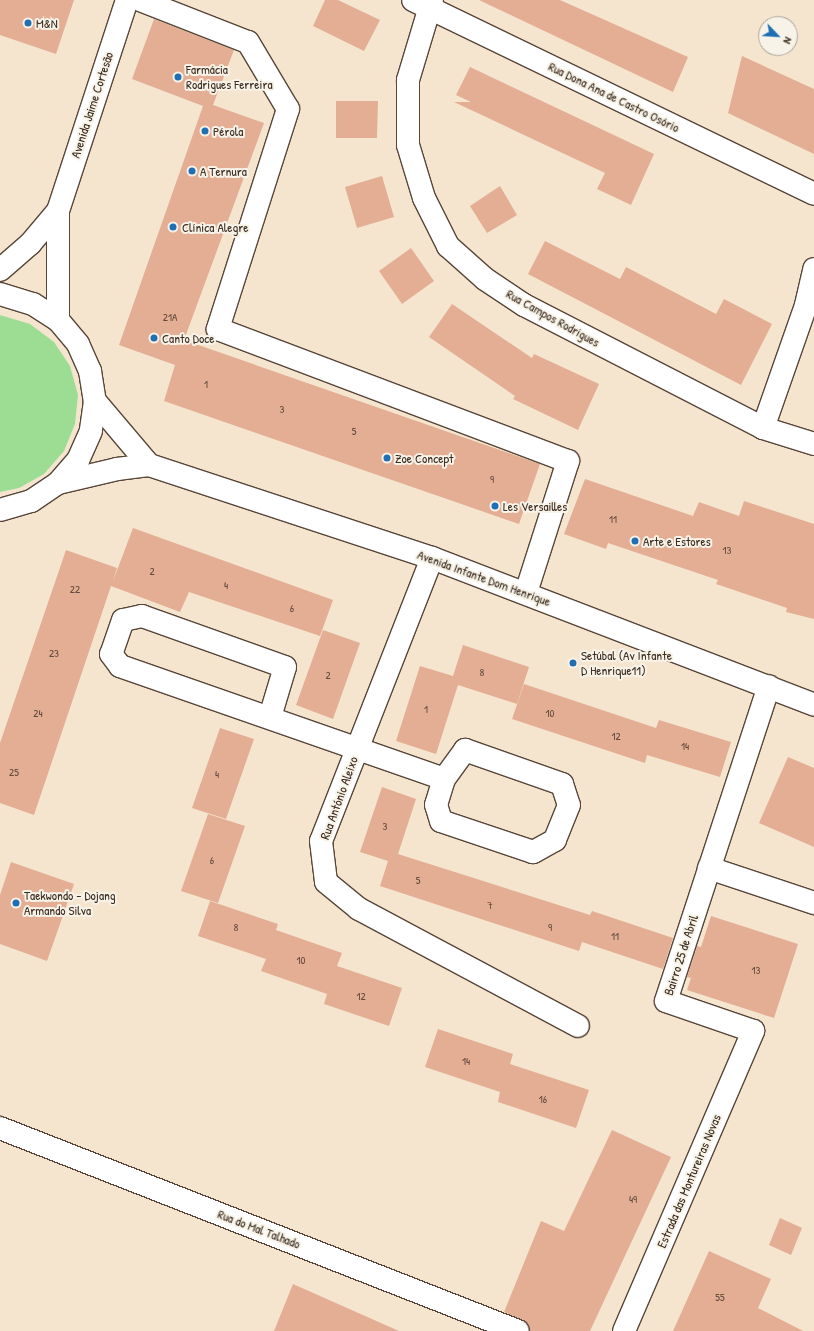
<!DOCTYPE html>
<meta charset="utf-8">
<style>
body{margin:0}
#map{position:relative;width:814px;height:1331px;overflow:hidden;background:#f5e5cf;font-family:"Patrick Hand",sans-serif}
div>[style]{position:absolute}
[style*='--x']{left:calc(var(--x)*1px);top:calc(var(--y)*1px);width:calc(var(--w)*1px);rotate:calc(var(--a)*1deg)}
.green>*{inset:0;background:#9ddd93}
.building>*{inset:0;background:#e3ae94}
.roads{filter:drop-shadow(1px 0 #574639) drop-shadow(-1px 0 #574639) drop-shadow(0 1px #574639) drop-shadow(0 -1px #574639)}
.street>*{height:22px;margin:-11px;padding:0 11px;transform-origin:11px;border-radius:11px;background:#fff}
.secondary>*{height:22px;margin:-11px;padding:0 11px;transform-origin:11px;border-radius:11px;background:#fff}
.primary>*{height:22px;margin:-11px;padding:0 11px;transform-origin:11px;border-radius:11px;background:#fff}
.dots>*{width:11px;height:11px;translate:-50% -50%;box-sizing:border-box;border:2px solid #f7f3e8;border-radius:50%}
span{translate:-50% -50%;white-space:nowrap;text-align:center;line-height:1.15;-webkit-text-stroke:4px #f7f3e8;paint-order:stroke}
.number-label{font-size:11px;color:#654b3c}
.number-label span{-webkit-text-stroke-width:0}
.poi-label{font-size:13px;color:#3b2a1e}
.left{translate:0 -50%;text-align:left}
.street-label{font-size:13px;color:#3b2a1e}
.north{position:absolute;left:758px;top:16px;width:40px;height:40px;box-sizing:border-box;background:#f7f3e8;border:1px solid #aca397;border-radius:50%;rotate:115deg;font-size:11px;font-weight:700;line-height:16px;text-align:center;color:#3b2a1e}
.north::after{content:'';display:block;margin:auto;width:14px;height:18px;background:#1f6fb2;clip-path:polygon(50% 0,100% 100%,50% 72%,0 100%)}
</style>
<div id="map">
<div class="green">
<div style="clip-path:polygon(0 315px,30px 324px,54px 342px,70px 366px,78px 395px,75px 424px,64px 451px,44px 474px,19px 488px,0 492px)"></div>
</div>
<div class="building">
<div style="clip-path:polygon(0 0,74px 0,56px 54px,0 35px)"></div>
<div style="clip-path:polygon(325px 0,338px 0,380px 20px,364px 51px,313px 26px)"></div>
<div style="clip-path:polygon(479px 0,560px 0,688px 57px,673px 92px)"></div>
<div style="clip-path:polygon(154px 19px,234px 50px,213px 105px,264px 123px,184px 340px,540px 464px,519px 524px,164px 401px,175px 365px,119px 345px,203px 106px,132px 79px)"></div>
<div style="clip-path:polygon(742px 56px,814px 89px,814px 154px,728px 113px)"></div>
<div style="clip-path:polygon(470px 67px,654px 154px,631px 205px,597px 189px,605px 173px,454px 102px,471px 102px,456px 95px)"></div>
<div style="clip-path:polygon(336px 101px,378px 101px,377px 138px,336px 138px)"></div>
<div style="clip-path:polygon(382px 176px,394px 217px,357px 228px,345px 187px)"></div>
<div style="clip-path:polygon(500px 186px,517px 215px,487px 233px,470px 206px)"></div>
<div style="clip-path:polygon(545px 241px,620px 279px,626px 267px,716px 314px,724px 299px,772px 324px,741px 385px,528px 274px)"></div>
<div style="clip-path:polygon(411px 248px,434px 281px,402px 304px,379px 271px)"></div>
<div style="clip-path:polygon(452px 304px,532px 358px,534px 354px,599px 384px,578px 430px,513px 399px,515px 396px,429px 337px)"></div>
<div style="clip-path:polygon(585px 479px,693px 516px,699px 502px,739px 516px,744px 501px,814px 524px,814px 619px,786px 612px,787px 608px,716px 584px,718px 580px,608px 543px,606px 549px,564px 534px)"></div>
<div style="clip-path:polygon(133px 528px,333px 600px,320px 636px,189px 592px,180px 612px,111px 586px,34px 815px,0 803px,0 743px,66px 550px,117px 568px,113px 581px)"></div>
<div style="clip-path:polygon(323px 630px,360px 643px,333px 719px,296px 705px)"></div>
<div style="clip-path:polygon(463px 645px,529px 667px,517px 704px,458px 685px,436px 754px,396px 741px,420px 666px,453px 676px)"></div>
<div style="clip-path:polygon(524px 684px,656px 728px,659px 720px,731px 742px,720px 777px,647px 755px,645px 763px,512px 719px)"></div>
<div style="clip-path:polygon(220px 728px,254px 739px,226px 819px,192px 808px)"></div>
<div style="clip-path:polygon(788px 757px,814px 768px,814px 847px,759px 823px)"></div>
<div style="clip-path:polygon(382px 787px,416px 799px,398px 854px,590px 915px,592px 911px,673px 938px,663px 969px,582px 942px,579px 951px,380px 886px,388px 861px,360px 852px)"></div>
<div style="clip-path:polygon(208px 814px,245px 826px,218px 903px,181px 891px)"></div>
<div style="clip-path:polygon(11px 862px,74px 884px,47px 961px,0 944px,0 895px)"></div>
<div style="clip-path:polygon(210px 901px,278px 924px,276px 930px,342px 953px,337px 966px,402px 988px,389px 1026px,324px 1004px,327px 994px,261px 971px,266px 959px,198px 936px)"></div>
<div style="clip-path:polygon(711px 916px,798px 944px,774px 1018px,687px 990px,691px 978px,687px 977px,697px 946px,701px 947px)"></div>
<div style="clip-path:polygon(438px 1029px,513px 1054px,510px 1064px,589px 1090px,576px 1128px,498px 1102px,500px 1092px,425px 1067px)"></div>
<div style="clip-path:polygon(612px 1130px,671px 1157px,590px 1331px,530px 1331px,528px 1324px,523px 1320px,504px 1312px,541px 1221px,564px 1231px)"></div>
<div style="clip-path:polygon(780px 1218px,802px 1228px,791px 1255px,769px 1245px)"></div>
<div style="clip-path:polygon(709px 1251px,771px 1279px,758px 1308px,803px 1331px,673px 1331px)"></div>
<div style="clip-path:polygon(293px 1284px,399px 1331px,274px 1331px)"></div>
</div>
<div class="roads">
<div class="street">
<div style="--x:140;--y:0;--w:116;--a:21.3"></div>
<div style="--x:248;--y:42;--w:78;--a:59.2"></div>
<div style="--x:288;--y:109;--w:231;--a:107.7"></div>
<div style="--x:218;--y:329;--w:374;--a:20.7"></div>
<div style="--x:568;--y:461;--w:139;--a:107.7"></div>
<div style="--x:413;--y:0;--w:445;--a:25.8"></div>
<div style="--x:432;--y:0;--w:84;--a:106.7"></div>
<div style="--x:408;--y:80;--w:65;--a:90"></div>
<div style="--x:408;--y:145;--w:55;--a:73.2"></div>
<div style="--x:424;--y:198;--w:54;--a:63.4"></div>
<div style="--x:448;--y:246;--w:50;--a:41.7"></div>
<div style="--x:485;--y:279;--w:47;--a:33.7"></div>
<div style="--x:524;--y:305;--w:269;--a:27.2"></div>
<div style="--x:763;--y:428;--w:53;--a:17.4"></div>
<div style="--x:763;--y:428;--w:130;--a:-70.7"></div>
<div style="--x:806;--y:305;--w:37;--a:-77"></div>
<div style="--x:432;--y:558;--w:304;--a:111.4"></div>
<div style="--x:321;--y:841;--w:41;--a:83"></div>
<div style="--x:326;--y:882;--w:43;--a:39.3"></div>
<div style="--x:359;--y:909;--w:248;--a:28.1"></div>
<div style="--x:270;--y:717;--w:52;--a:-73.3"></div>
<div style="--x:285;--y:667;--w:152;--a:-160.4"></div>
<div style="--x:142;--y:616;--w:19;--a:168"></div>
<div style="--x:123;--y:620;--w:36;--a:109"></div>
<div style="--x:111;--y:654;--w:15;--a:53"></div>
<div style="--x:120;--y:666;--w:343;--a:19.2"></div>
<div style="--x:465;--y:750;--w:103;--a:19.3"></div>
<div style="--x:562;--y:784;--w:22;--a:72"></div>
<div style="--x:569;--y:805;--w:38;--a:112"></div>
<div style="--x:555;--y:840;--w:25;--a:151"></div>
<div style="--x:533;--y:852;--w:97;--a:-161.4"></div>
<div style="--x:441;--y:821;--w:17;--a:-107"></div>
<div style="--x:436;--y:805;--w:27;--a:-73"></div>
<div style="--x:444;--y:779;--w:36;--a:-54"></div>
<div style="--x:709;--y:868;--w:111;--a:18.4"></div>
<div style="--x:0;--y:1128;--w:556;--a:21.4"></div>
<div style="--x:624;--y:1331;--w:327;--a:-66.7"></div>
<div style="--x:753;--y:1031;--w:92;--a:-161"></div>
<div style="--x:666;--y:1001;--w:331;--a:-71.9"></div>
</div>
<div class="secondary">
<div style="--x:0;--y:270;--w:40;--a:-41"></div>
<div style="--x:30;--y:244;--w:43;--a:-49.7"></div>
<div style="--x:58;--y:320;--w:109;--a:-90"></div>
<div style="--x:58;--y:211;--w:222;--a:-71.9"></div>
</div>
<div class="primary">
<div style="--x:0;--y:294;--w:34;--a:17"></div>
<div style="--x:33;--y:304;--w:30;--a:33"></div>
<div style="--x:58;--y:320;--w:31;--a:50"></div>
<div style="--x:78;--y:344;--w:30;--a:66"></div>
<div style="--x:90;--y:371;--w:30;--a:81"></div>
<div style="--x:95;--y:401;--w:30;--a:98"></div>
<div style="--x:91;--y:431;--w:32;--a:114"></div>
<div style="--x:78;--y:460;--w:30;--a:131"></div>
<div style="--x:58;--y:483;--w:32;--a:146"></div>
<div style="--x:31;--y:501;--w:32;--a:164"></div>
<div style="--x:95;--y:401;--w:84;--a:49.8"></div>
<div style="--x:58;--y:483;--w:61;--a:-13.3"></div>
<div style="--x:117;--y:469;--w:32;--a:-7"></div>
<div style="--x:149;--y:465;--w:298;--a:18.2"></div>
<div style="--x:432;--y:558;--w:409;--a:21"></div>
</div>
</div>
<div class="dots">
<div style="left:28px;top:23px;background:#1f6fb2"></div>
<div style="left:178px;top:77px;background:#1f6fb2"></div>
<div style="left:205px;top:131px;background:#1f6fb2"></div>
<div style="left:192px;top:171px;background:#1f6fb2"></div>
<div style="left:173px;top:227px;background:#1f6fb2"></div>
<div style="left:154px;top:338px;background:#1f6fb2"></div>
<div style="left:387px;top:458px;background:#1f6fb2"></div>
<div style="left:495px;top:506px;background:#1f6fb2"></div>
<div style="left:635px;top:541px;background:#1f6fb2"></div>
<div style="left:573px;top:663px;background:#1f6fb2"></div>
<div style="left:16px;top:903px;background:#1f6fb2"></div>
</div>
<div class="number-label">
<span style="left:170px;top:317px">21A</span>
<span style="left:206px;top:384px">1</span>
<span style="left:282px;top:409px">3</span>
<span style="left:354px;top:431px">5</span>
<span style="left:492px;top:479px">9</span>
<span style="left:613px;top:519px">11</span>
<span style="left:727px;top:550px">13</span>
<span style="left:152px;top:571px">2</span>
<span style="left:226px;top:585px">4</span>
<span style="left:75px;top:589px">22</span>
<span style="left:292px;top:608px">6</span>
<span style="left:54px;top:653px">23</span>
<span style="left:482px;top:672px">8</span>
<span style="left:328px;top:675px">2</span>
<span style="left:426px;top:709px">1</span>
<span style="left:38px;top:713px">24</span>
<span style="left:550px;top:713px">10</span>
<span style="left:616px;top:736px">12</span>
<span style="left:685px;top:746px">14</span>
<span style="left:14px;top:772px">25</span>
<span style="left:217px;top:774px">4</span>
<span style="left:385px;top:826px">3</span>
<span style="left:212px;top:860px">6</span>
<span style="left:418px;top:880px">5</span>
<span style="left:490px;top:905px">7</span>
<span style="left:236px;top:927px">8</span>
<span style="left:550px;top:927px">9</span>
<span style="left:615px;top:936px">11</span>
<span style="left:301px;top:960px">10</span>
<span style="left:756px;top:970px">13</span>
<span style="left:361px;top:996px">12</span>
<span style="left:466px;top:1061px">14</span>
<span style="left:543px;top:1099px">16</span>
<span style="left:633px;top:1199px">49</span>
<span style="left:720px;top:1297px">55</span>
</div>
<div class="poi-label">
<span class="left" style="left:36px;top:23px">M&amp;N</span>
<span class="left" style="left:186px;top:77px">Farmácia<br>Rodrigues Ferreira</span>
<span class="left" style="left:213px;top:131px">Pérola</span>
<span class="left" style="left:200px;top:171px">A Ternura</span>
<span class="left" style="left:182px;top:227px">Clínica Alegre</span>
<span class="left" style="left:162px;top:338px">Canto Doce</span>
<span class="left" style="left:395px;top:458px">Zoe Concept</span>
<span class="left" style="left:503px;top:506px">Les Versailles</span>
<span class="left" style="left:643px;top:541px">Arte e Estores</span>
<span class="left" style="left:581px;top:663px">Setúbal (Av Infante<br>D Henrique11)</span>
<span class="left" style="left:24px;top:903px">Taekwondo - Dojang<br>Armando Silva</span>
</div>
<div class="street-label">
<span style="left:614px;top:97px;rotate:26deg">Rua Dona Ana de Castro Osório</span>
<span style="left:92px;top:105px;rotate:-72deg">Avenida Jaime Cortesão</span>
<span style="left:553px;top:318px;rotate:29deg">Rua Campos Rodrigues</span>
<span style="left:484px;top:578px;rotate:20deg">Avenida Infante Dom Henrique</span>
<span style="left:339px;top:798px;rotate:-70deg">Rua António Aleixo</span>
<span style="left:681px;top:955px;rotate:-72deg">Bairro 25 de Abril</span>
<span style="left:689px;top:1181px;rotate:-67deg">Estrada das Montureiras Novas</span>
<span style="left:259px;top:1229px;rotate:21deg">Rua do Mal Talhado</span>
</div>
<div class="north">N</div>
</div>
